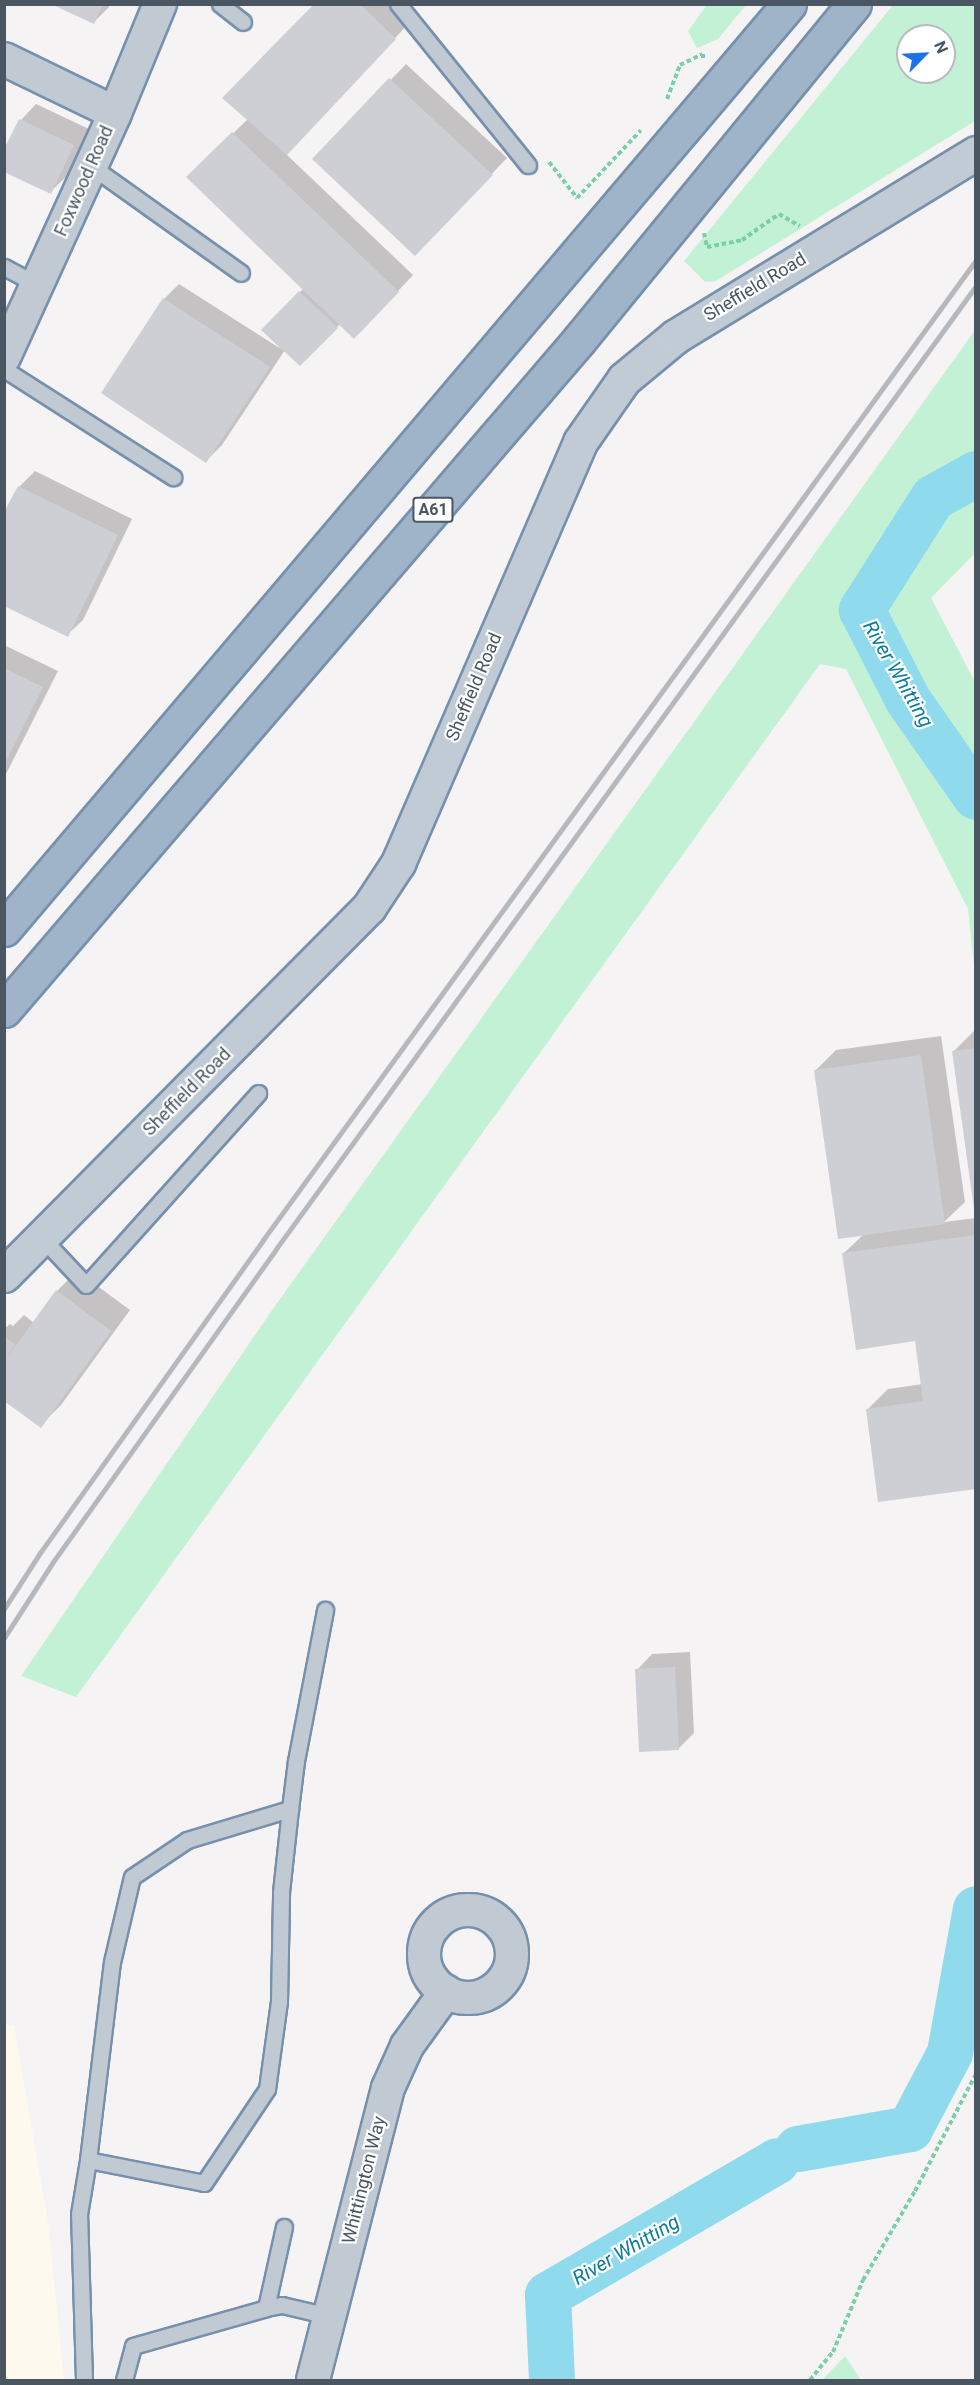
<!DOCTYPE html>
<style>
body{margin:0}
#map{position:relative;width:980px;height:2385px;overflow:hidden;background:#f5f3f3;font-family:Roboto,sans-serif}
div>[style]{position:absolute}
[style*='--x']{left:calc(var(--x)*1px);top:calc(var(--y)*1px);width:calc(var(--w)*1px);rotate:calc(var(--a)*1deg)}
.commercial>*{inset:0;background:#fdf9ef}
.green>*{inset:0;background:#c3f1d5}
.shadow>*{inset:0;background:#0003}
.river>*{height:46px;margin:-23px;padding:0 23px;transform-origin:23px;border-radius:23px;background:#90daee}
.building>*{inset:0;background:#cdcfd5}
.path>*{height:4px;margin-top:-2px;transform-origin:0;background:repeating-linear-gradient(90deg,#7ad0a6 0 4.5px,transparent 0 7.5px)}
.roads{filter:drop-shadow(2px 0 #7690ad) drop-shadow(-2px 0 #7690ad) drop-shadow(0 2px #7690ad) drop-shadow(0 -2px #7690ad)}
.service>*{height:15px;margin:-7.5px;padding:0 7.5px;transform-origin:7.5px;border-radius:7.5px;background:#c1cad2}
.minor>*{height:32px;margin:-16px;padding:0 16px;transform-origin:16px;border-radius:16px;background:#c1cad2}
.minor>.ring{margin:-16px;padding:0;box-sizing:content-box;background:none;border:32px solid #c1cad2;border-radius:50%}
.secondary>*{height:33px;margin:-16.5px;padding:0 16.5px;transform-origin:16.5px;border-radius:16.5px;background:#c1cbd6}
.trunk>*{height:33px;margin:-16.5px;padding:0 16.5px;transform-origin:16.5px;border-radius:16.5px;background:#9fb4c9}
.rail>*{height:4.5px;margin:-2.25px;padding:0 2.25px;transform-origin:2.25px;border-radius:2.25px;background:#b5b8bd}
span{translate:-50% -50%;white-space:nowrap;text-align:center;line-height:1.15;-webkit-text-stroke:4.5px #fff;paint-order:stroke}
.shield-label span{padding:2px 4px;background:#fff;border:2px solid;border-radius:4px;-webkit-text-stroke-width:0}
.shield-label{font-size:16px;color:#4a5661;font-weight:700}
.street-label{font-size:18px;color:#4a5661}
.water-label{font-size:20px;color:#0c7c9b;font-style:italic}
.frame{position:absolute;inset:0;border:6px solid #4a5661;pointer-events:none}
.north{position:absolute;left:896px;top:24px;width:60px;height:60px;box-sizing:border-box;background:#fff;border:2px solid #b7bbc0;border-radius:50%;rotate:66deg;font-size:16px;font-weight:700;line-height:24px;text-align:center;color:#4a5661}
.north::after{content:'';display:block;margin:auto;width:21px;height:27px;background:#1a73e8;clip-path:polygon(50% 0,100% 100%,50% 72%,0 100%)}
</style>
<div id="map">
<div class="commercial">
<div style="clip-path:polygon(5px 2023px,14px 2026px,48px 2222px,64px 2380px,5px 2380px)"></div>
</div>
<div class="green">
<div style="clip-path:polygon(707px 5px,746px 5px,718px 39px,697px 48px,688px 31px)"></div>
<div style="clip-path:polygon(evenodd,893px 5px,975px 5px,975px 121px,716px 281px,705px 282px,684px 261px,893px 5px,908px 36px,944px 36px,944px 72px,908px 72px,908px 36px)"></div>
<div style="clip-path:polygon(975px 330px,975px 553px,931px 598px,975px 682px,975px 975px,968px 909px,846px 669px,820px 664px,76px 1697px,21px 1676px,275px 1306px)"></div>
<div style="clip-path:polygon(845px 2356px,861px 2380px,822px 2380px)"></div>
</div>
<div class="shadow">
<div style="clip-path:polygon(110px 4px,109px 7px,93px 23px,101px 6px)"></div>
<div style="clip-path:polygon(316px 4px,392px 4px,410px 22px,286px 154px,413px 275px,370px 321px,341px 323px,300px 364px,285px 350px,222px 445px,206px 461px,164px 299px,179px 284px,281px 349px,263px 330px,304px 288px,188px 177px,248px 119px)"></div>
<div style="clip-path:polygon(406px 64px,507px 158px,430px 238px,315px 159px)"></div>
<div style="clip-path:polygon(36px 104px,89px 129px,66px 177px,50px 192px,4px 153px,21px 120px)"></div>
<div style="clip-path:polygon(35px 471px,132px 519px,83px 620px,67px 635px,19px 487px)"></div>
<div style="clip-path:polygon(4px 645px,58px 671px,4px 778px)"></div>
<div style="clip-path:polygon(974px 1031px,976px 1031px,976px 1208px,953px 1052px)"></div>
<div style="clip-path:polygon(941px 1036px,965px 1202px,944px 1222px,976px 1218px,976px 1487px,867px 1410px,888px 1389px,923px 1384px,916px 1339px,843px 1254px,864px 1234px,815px 1071px,836px 1050px)"></div>
<div style="clip-path:polygon(77px 1271px,130px 1310px,61px 1405px,40px 1426px,4px 1399px,4px 1329px,10px 1324px,13px 1326px,24px 1315px,34px 1323px,57px 1291px)"></div>
<div style="clip-path:polygon(690px 1652px,694px 1733px,678px 1749px,637px 1670px,652px 1654px)"></div>
</div>
<div class="river">
<div style="--x:976;--y:474;--w:49;--a:150.8"></div>
<div style="--x:933;--y:498;--w:133;--a:122.4"></div>
<div style="--x:862;--y:610;--w:101;--a:62.9"></div>
<div style="--x:908;--y:700;--w:118;--a:55"></div>
<div style="--x:798;--y:2149;--w:114;--a:-10.1"></div>
<div style="--x:910;--y:2129;--w:86;--a:-62.2"></div>
<div style="--x:950;--y:2053;--w:146;--a:-79.8"></div>
<div style="--x:552;--y:2380;--w:85;--a:-92.7"></div>
<div style="--x:548;--y:2295;--w:265;--a:-30.3"></div>
</div>
<div class="building">
<div style="clip-path:polygon(51px 4px,103px 4px,94px 24px)"></div>
<div style="clip-path:polygon(314px 4px,360px 4px,396px 39px,287px 155px,222px 98px)"></div>
<div style="clip-path:polygon(389px 78px,493px 175px,415px 256px,312px 159px)"></div>
<div style="clip-path:polygon(19px 119px,74px 145px,51px 194px,4px 172px,4px 149px)"></div>
<div style="clip-path:polygon(232px 132px,399px 292px,354px 339px,186px 177px)"></div>
<div style="clip-path:polygon(299px 291px,338px 328px,300px 366px,261px 330px)"></div>
<div style="clip-path:polygon(163px 298px,270px 367px,206px 463px,101px 393px)"></div>
<div style="clip-path:polygon(18px 486px,118px 535px,68px 637px,4px 606px,4px 512px)"></div>
<div style="clip-path:polygon(4px 668px,43px 687px,4px 765px)"></div>
<div style="clip-path:polygon(976px 1048px,976px 1209px,974px 1209px,952px 1051px)"></div>
<div style="clip-path:polygon(921px 1055px,945px 1224px,838px 1239px,814px 1070px)"></div>
<div style="clip-path:polygon(976px 1235px,976px 1489px,878px 1502px,866px 1409px,923px 1401px,915px 1341px,856px 1350px,842px 1253px)"></div>
<div style="clip-path:polygon(56px 1290px,111px 1331px,41px 1428px,4px 1401px,4px 1337px,15px 1344px,7px 1358px)"></div>
<div style="clip-path:polygon(675px 1667px,679px 1750px,639px 1752px,635px 1669px)"></div>
</div>
<div class="path">
<div style="--x:667;--y:99;--w:36;--a:-69"></div>
<div style="--x:680;--y:65;--w:25;--a:-26"></div>
<div style="--x:703;--y:54;--w:5;--a:90"></div>
<div style="--x:549;--y:162;--w:46;--a:52.1"></div>
<div style="--x:577;--y:198;--w:93;--a:-46.7"></div>
<div style="--x:704;--y:233;--w:14;--a:78"></div>
<div style="--x:707;--y:247;--w:36;--a:-11"></div>
<div style="--x:742;--y:240;--w:45;--a:-35.1"></div>
<div style="--x:779;--y:214;--w:24;--a:30"></div>
<div style="--x:810;--y:2380;--w:36;--a:-51"></div>
<div style="--x:833;--y:2352;--w:78;--a:-67.4"></div>
<div style="--x:863;--y:2280;--w:103;--a:-59.7"></div>
<div style="--x:915;--y:2191;--w:132;--a:-62.5"></div>
</div>
<div class="roads">
<div class="service">
<div style="--x:220;--y:4;--w:29;--a:38"></div>
<div style="--x:398;--y:4;--w:207;--a:51.1"></div>
<div style="--x:91;--y:166;--w:184;--a:35.5"></div>
<div style="--x:4;--y:267;--w:38;--a:28"></div>
<div style="--x:4;--y:369;--w:201;--a:32.6"></div>
<div style="--x:42;--y:1238;--w:64;--a:46.9"></div>
<div style="--x:86;--y:1285;--w:258;--a:-48.1"></div>
<div style="--x:88;--y:2160;--w:199;--a:-83.1"></div>
<div style="--x:112;--y:1962;--w:87;--a:-76.8"></div>
<div style="--x:132;--y:1877;--w:66;--a:-33.9"></div>
<div style="--x:187;--y:1840;--w:108;--a:-16.8"></div>
<div style="--x:266;--y:2308;--w:83;--a:-77.5"></div>
<div style="--x:84;--y:2380;--w:166;--a:-91.7"></div>
<div style="--x:79;--y:2214;--w:55;--a:-80.5"></div>
<div style="--x:88;--y:2160;--w:118;--a:11.2"></div>
<div style="--x:204;--y:2183;--w:113;--a:-56.2"></div>
<div style="--x:267;--y:2089;--w:89;--a:-82.2"></div>
<div style="--x:279;--y:2001;--w:109;--a:-88.9"></div>
<div style="--x:281;--y:1892;--w:83;--a:-83.8"></div>
<div style="--x:290;--y:1809;--w:48;--a:-82.9"></div>
<div style="--x:296;--y:1761;--w:154;--a:-79.1"></div>
<div style="--x:124;--y:2380;--w:35;--a:-75"></div>
<div style="--x:133;--y:2346;--w:138;--a:-15.9"></div>
<div style="--x:266;--y:2308;--w:16;--a:-11"></div>
<div style="--x:282;--y:2305;--w:48;--a:13.2"></div>
</div>
<div class="minor">
<div style="--x:4;--y:59;--w:123;--a:25.9"></div>
<div style="--x:4;--y:357;--w:268;--a:-65.5"></div>
<div style="--x:115;--y:113;--w:118;--a:-67.6"></div>
<div class="ring" style="left:424px;top:1910px;width:56px;height:56px"></div>
<div style="--x:313;--y:2380;--w:301;--a:-75.6"></div>
<div style="--x:388;--y:2088;--w:46;--a:-65.7"></div>
<div style="--x:407;--y:2046;--w:67;--a:-54.2"></div>
</div>
<div class="secondary">
<div style="--x:4;--y:1275;--w:518;--a:-45.23"></div>
<div style="--x:369;--y:907;--w:53;--a:-56.6"></div>
<div style="--x:398;--y:863;--w:459;--a:-66.6"></div>
<div style="--x:580;--y:442;--w:77;--a:-55.1"></div>
<div style="--x:624;--y:379;--w:67;--a:-39.6"></div>
<div style="--x:676;--y:336;--w:351;--a:-31.4"></div>
</div>
<div class="trunk">
<div style="--x:4;--y:929;--w:1213;--a:-49.68"></div>
<div style="--x:4;--y:1010;--w:883;--a:-49.36"></div>
<div style="--x:579;--y:340;--w:434;--a:-50.7"></div>
</div>
</div>
<div class="rail">
<div style="--x:4;--y:1609;--w:67;--a:-57.3"></div>
<div style="--x:40;--y:1553;--w:384;--a:-54.5"></div>
<div style="--x:263;--y:1240;--w:1212;--a:-53.96"></div>
<div style="--x:4;--y:1638;--w:90;--a:-57.2"></div>
<div style="--x:53;--y:1562;--w:384;--a:-54.5"></div>
<div style="--x:276;--y:1249;--w:1191;--a:-53.99"></div>
</div>
<div class="shield-label">
<span style="left:433px;top:510px">A61</span>
</div>
<div class="street-label">
<span style="left:84px;top:181px;rotate:-66deg">Foxwood Road</span>
<span style="left:755px;top:287px;rotate:-31deg">Sheffield Road</span>
<span style="left:474px;top:687px;rotate:-67deg">Sheffield Road</span>
<span style="left:187px;top:1092px;rotate:-45deg">Sheffield Road</span>
<span style="left:364px;top:2180px;rotate:-76deg">Whittington Way</span>
</div>
<div class="water-label">
<span style="left:898px;top:674px;rotate:60deg">River Whitting</span>
<span style="left:626px;top:2250px;rotate:-30deg">River Whitting</span>
</div>
<div class="frame"></div>
<div class="north">N</div>
</div>
